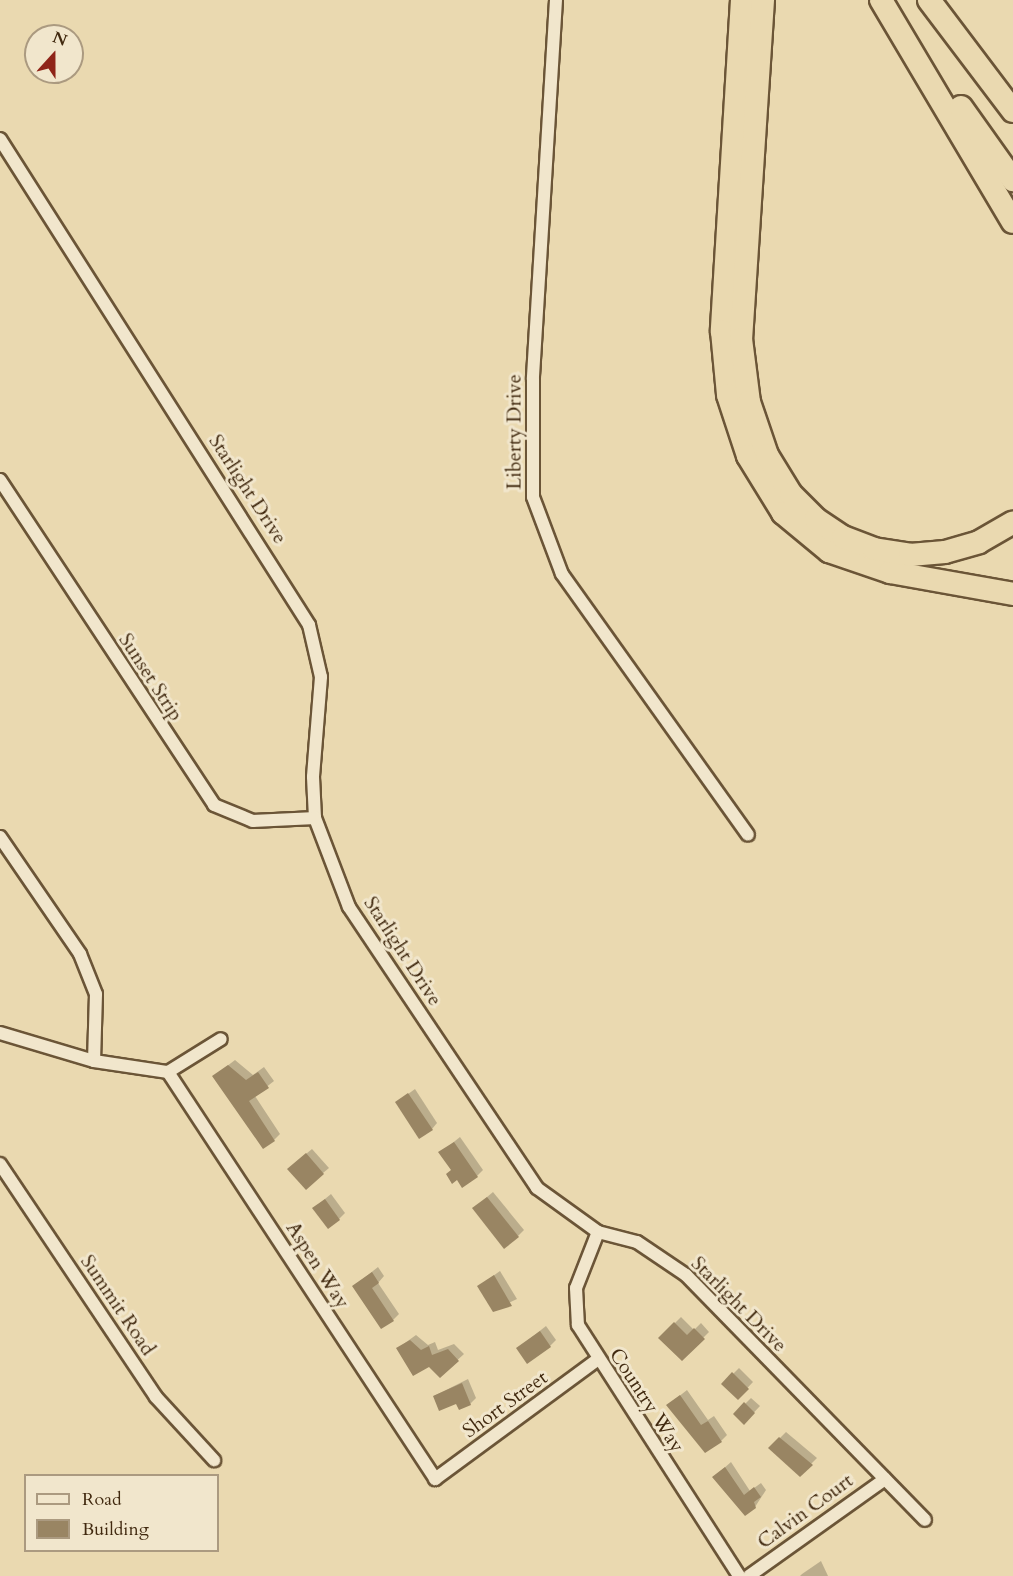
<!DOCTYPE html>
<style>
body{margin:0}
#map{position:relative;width:1013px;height:1576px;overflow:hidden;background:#ead9b0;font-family:Cardo,serif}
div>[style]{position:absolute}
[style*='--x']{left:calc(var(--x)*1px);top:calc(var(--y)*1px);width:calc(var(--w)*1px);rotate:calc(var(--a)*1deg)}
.shadow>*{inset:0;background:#0003}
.building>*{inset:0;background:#998563}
.roads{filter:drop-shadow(2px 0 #6b5537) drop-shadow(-2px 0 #6b5537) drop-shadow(0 2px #6b5537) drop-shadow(0 -2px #6b5537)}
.street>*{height:12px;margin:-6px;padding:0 6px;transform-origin:6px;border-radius:6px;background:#f1e6cc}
.highway>*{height:22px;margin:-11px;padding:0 11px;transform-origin:11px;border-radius:11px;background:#ead9b0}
span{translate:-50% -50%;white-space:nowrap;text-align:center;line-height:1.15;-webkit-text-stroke:6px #f1e6cc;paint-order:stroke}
.street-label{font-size:20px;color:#41290f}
.legend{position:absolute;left:24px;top:1474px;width:195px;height:78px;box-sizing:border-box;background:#f1e6cc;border:2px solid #ab9a80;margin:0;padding:8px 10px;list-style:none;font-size:18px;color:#41290f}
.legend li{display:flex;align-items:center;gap:12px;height:30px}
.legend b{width:30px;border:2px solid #ab9a80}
.north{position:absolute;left:24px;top:24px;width:60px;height:60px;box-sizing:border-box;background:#f1e6cc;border:2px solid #ab9a80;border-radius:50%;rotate:21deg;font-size:16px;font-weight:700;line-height:24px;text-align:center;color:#41290f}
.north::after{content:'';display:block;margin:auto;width:21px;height:27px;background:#8f2418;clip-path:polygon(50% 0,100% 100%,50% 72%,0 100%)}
</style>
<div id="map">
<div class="shadow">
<div style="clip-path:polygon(235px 1060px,253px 1075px,264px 1067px,274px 1081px,255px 1096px,280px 1134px,274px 1140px,214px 1076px)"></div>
<div style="clip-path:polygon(415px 1089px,437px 1123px,432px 1129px,397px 1102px)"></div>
<div style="clip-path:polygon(460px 1137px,483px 1170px,477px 1176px,440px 1153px)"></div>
<div style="clip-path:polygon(312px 1149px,329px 1168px,323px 1173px,295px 1163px)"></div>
<div style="clip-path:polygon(493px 1192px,524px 1230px,518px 1236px,480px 1203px)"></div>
<div style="clip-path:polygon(331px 1194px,345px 1213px,339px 1219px,314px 1208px)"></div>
<div style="clip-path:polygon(378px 1267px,384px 1276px,378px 1283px,399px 1314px,393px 1320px,354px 1286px)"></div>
<div style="clip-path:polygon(500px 1271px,517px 1299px,493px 1310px,479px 1286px)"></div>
<div style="clip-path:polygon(681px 1317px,694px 1330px,701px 1323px,709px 1332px,682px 1359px,660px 1338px)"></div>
<div style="clip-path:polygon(546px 1326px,556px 1340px,550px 1346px,518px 1348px)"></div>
<div style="clip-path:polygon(416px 1335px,428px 1345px,435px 1342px,438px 1350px,454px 1344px,464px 1354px,440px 1376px,429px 1365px,398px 1348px)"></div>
<div style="clip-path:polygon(739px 1368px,753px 1382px,738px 1398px,723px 1384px)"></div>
<div style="clip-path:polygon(468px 1379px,476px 1398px,470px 1404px,459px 1408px,456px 1402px,434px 1396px)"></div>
<div style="clip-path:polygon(687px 1390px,708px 1420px,714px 1416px,727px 1435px,721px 1441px,668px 1405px)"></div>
<div style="clip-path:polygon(751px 1398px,760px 1406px,744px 1423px,735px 1414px)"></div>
<div style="clip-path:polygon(786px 1432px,817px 1458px,800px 1475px,770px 1448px)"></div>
<div style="clip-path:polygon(731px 1462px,750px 1491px,761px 1483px,766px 1490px,755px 1507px,714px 1477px)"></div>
<div style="clip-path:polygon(821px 1561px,828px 1576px,800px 1576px,802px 1574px)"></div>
</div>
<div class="building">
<div style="clip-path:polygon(228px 1065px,246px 1080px,258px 1072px,269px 1088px,249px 1101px,275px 1141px,263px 1149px,212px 1076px)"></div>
<div style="clip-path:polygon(408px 1093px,433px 1130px,419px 1139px,395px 1102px)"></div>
<div style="clip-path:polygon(454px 1142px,478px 1177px,462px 1188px,457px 1180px,452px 1184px,446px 1174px,451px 1170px,438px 1152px)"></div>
<div style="clip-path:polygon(306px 1153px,324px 1174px,306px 1190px,287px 1169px)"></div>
<div style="clip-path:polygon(487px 1197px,519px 1237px,504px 1249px,472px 1208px)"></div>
<div style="clip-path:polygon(325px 1199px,340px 1220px,328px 1229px,312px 1208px)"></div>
<div style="clip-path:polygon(372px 1272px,379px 1283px,372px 1288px,394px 1321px,381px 1329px,352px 1286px)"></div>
<div style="clip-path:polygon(494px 1275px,512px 1306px,493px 1312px,477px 1286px)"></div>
<div style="clip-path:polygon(674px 1322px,687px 1335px,694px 1328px,705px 1339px,682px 1361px,658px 1338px)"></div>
<div style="clip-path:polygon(540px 1331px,551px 1347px,527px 1364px,516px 1348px)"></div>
<div style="clip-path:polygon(410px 1340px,421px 1350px,429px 1346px,432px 1355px,448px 1349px,459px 1361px,440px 1378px,429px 1367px,413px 1376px,396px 1348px)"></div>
<div style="clip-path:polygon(732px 1372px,749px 1389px,738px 1400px,721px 1384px)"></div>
<div style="clip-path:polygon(462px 1383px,471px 1405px,459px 1410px,456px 1404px,439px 1411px,433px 1396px)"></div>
<div style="clip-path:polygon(680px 1395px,701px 1425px,708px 1421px,722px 1442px,705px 1453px,666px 1405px)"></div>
<div style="clip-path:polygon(744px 1402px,755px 1413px,744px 1425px,733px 1414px)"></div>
<div style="clip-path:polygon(779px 1437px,813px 1465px,800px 1477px,768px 1448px)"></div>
<div style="clip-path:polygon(725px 1467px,744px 1495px,754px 1487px,761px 1497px,754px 1502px,756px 1508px,745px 1516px,712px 1477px)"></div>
</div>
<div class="roads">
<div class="street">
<div style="--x:556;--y:0;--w:380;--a:93.5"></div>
<div style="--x:533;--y:379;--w:118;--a:90"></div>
<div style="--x:533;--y:497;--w:82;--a:69.4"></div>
<div style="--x:562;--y:574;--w:320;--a:54.5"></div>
<div style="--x:0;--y:139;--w:576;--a:57.55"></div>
<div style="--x:309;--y:625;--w:53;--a:77"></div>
<div style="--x:321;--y:677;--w:100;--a:94.6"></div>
<div style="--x:313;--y:777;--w:41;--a:87.2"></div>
<div style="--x:315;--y:818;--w:95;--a:69.1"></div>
<div style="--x:349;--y:907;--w:338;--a:56.2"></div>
<div style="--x:537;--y:1188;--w:75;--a:35.8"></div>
<div style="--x:598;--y:1232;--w:40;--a:14.4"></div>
<div style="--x:637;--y:1242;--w:59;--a:34"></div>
<div style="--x:686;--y:1275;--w:342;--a:45.7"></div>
<div style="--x:0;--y:480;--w:389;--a:56.6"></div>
<div style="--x:214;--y:805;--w:42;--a:22.3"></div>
<div style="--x:253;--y:821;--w:62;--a:-2.8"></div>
<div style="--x:0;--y:837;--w:142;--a:55.6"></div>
<div style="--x:80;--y:954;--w:43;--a:68.2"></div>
<div style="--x:96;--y:994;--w:67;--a:91.7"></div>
<div style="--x:0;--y:1033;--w:98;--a:16.6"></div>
<div style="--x:94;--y:1061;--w:75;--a:8.5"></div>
<div style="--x:168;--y:1072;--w:62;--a:-31.9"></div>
<div style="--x:168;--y:1072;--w:487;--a:56.7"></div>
<div style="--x:435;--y:1479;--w:201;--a:-36.3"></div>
<div style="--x:0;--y:1164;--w:280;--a:56.2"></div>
<div style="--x:156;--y:1397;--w:86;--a:47.4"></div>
<div style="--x:598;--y:1232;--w:60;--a:111.4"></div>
<div style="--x:576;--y:1288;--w:37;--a:87"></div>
<div style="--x:578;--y:1325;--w:298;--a:57.3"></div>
<div style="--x:749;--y:1576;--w:167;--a:-35.5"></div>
</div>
<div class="highway">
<div style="--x:742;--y:0;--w:332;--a:93.5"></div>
<div style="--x:722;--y:331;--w:64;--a:84.6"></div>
<div style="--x:728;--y:395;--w:64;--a:71.8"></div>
<div style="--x:748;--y:456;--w:67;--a:58.4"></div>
<div style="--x:783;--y:513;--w:60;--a:39.6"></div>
<div style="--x:829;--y:551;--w:65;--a:19"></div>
<div style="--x:890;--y:572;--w:125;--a:10.1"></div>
<div style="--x:763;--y:0;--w:340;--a:93.7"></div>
<div style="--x:741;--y:339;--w:64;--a:82.8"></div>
<div style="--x:749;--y:402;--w:56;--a:71.2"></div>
<div style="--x:767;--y:455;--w:46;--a:58.4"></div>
<div style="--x:791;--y:494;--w:35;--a:45"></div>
<div style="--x:816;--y:519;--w:32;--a:34"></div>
<div style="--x:843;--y:537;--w:33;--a:21"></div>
<div style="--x:874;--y:549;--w:36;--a:9"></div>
<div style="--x:910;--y:555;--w:35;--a:-5"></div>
<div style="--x:945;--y:552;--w:35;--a:-16"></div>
<div style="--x:979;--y:542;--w:39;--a:-30"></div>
<div style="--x:881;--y:0;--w:258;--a:59.3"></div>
<div style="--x:929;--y:0;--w:139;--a:52.9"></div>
<div style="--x:961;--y:107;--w:90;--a:54.5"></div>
</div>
</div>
<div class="street-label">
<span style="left:514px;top:432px;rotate:-90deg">Liberty Drive</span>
<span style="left:248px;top:489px;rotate:57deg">Starlight Drive</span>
<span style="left:151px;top:677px;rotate:57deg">Sunset Strip</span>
<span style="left:403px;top:951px;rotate:57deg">Starlight Drive</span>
<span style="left:318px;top:1265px;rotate:57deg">Aspen Way</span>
<span style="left:739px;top:1304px;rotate:45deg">Starlight Drive</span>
<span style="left:118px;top:1305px;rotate:56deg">Summit Road</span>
<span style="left:647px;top:1400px;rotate:57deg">Country Way</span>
<span style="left:505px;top:1404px;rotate:-36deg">Short Street</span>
<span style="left:805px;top:1511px;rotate:-36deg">Calvin Court</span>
</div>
<ul class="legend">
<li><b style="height:8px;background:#f1e6cc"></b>Road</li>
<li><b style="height:16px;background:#998563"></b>Building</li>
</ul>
<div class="north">N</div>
</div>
